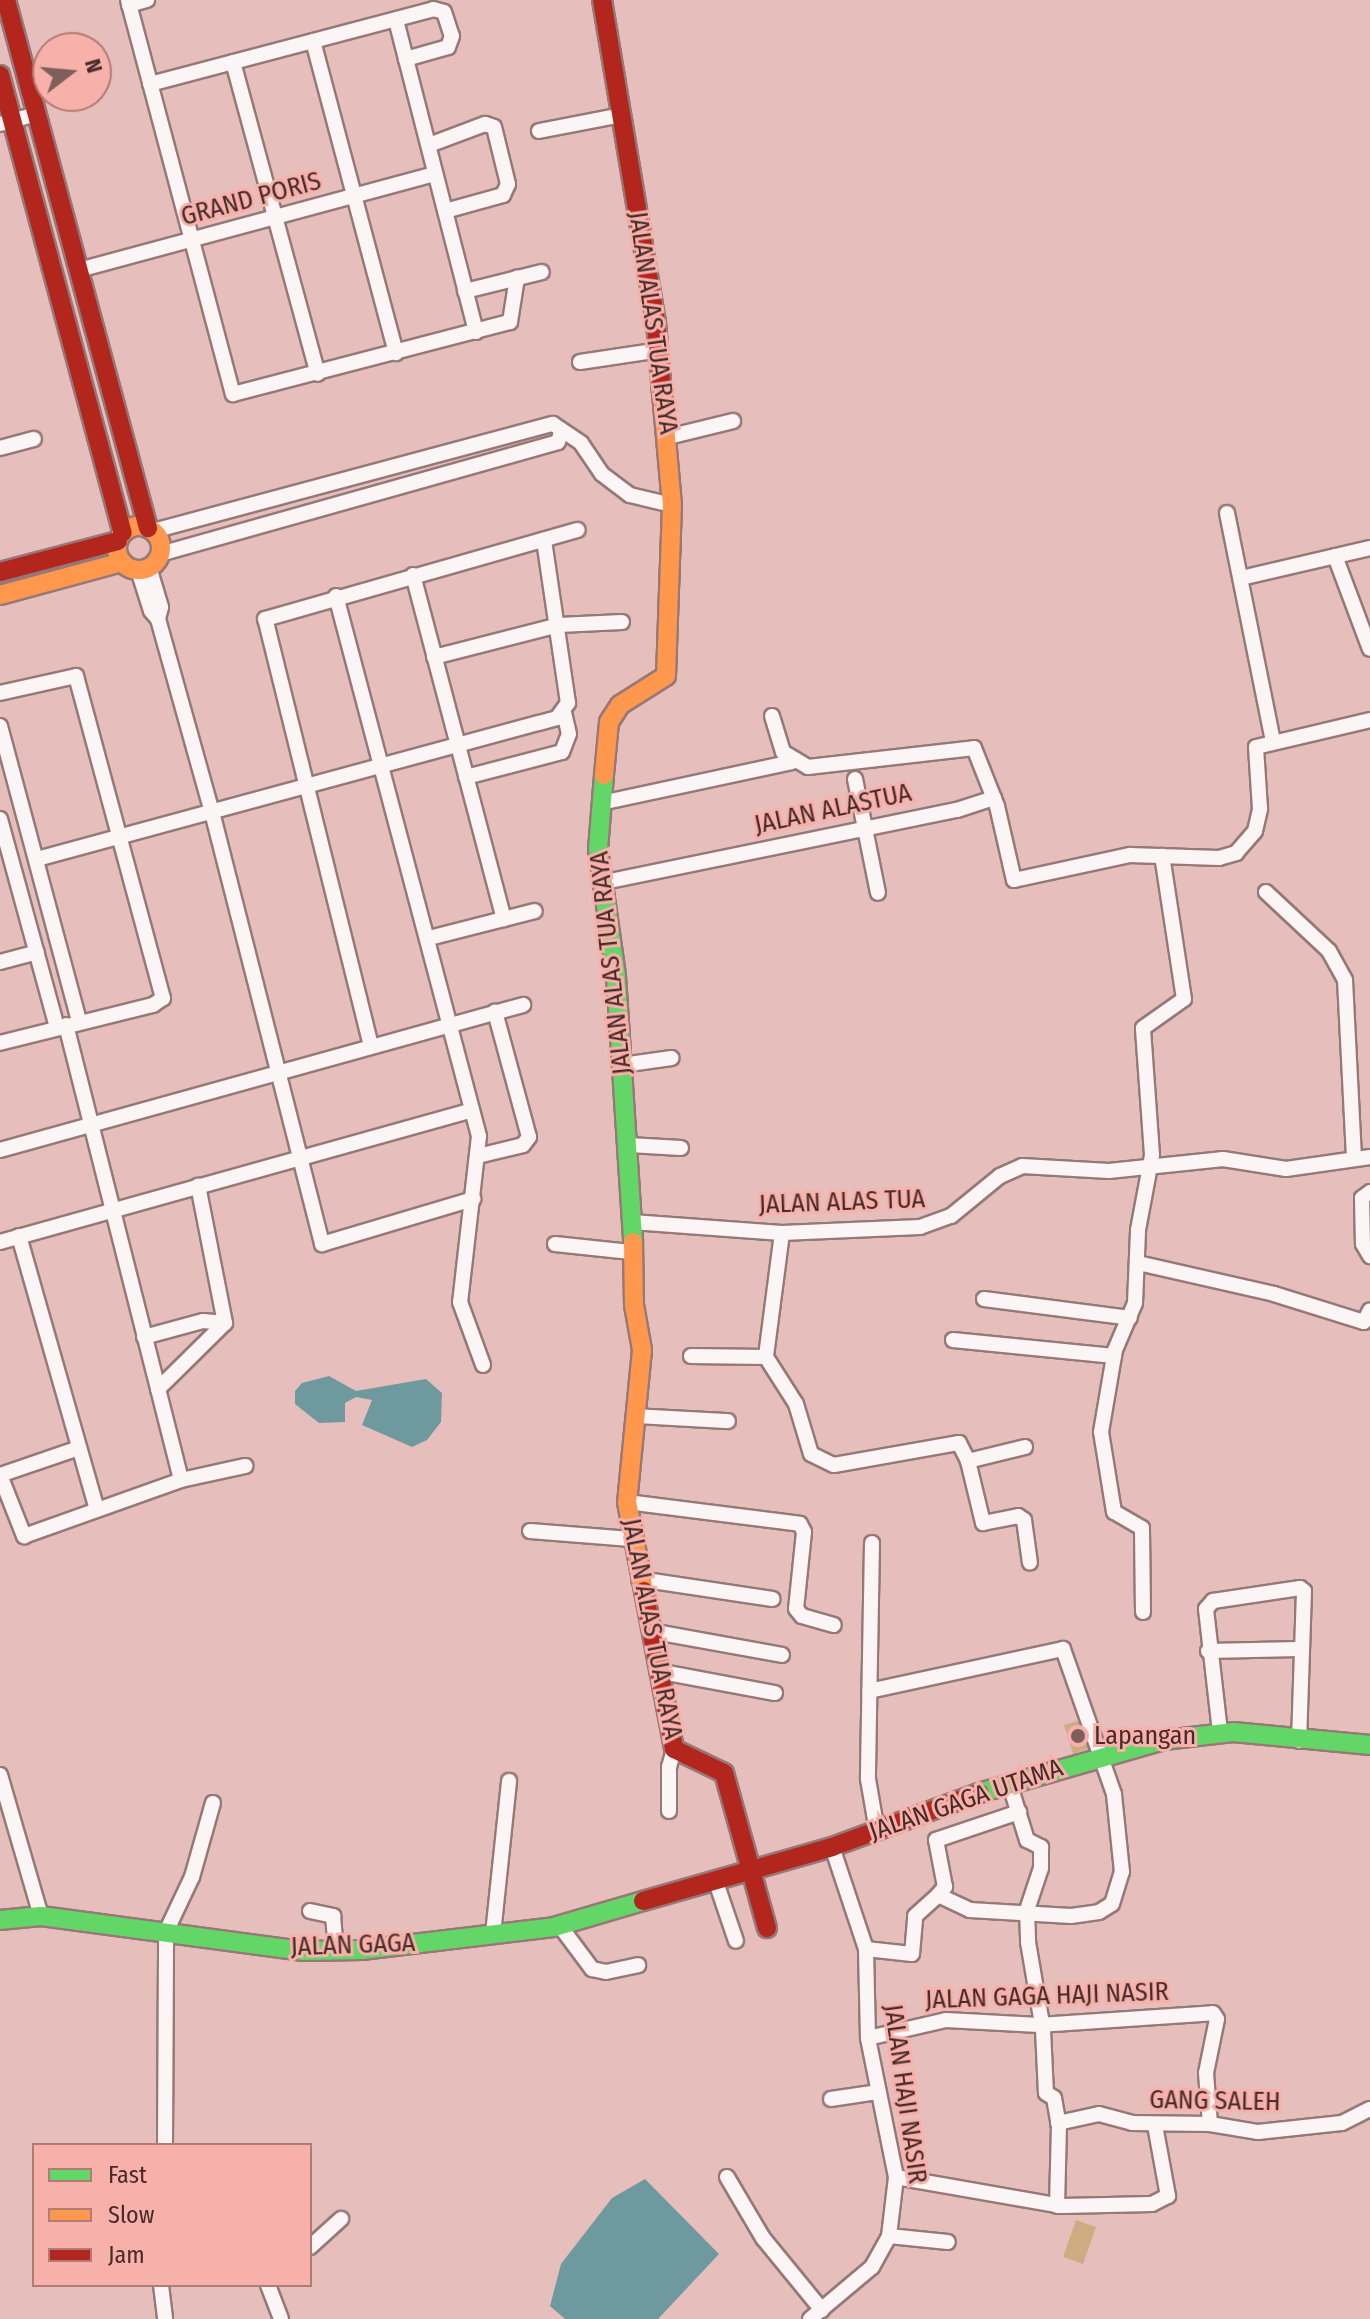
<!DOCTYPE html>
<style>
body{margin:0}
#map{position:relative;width:1370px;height:2319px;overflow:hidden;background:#e6bfbc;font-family:"Fira Sans Condensed",sans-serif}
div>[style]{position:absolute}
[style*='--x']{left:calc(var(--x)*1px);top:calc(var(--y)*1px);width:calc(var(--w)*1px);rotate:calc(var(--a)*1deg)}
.green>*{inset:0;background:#cfab81}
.water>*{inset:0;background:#6e9a9f}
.roads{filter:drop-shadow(2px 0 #967977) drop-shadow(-2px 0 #967977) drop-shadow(0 2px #967977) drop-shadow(0 -2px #967977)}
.street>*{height:14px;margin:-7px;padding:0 7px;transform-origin:7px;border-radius:7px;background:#fbf5f5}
.fast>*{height:18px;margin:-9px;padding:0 9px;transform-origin:9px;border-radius:9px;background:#63d668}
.slow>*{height:18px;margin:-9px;padding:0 9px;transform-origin:9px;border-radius:9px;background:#ff974d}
.slow>.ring{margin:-9px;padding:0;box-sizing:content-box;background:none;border:18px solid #ff974d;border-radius:50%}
.jam>*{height:18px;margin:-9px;padding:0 9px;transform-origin:9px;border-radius:9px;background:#b3261e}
.dots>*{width:22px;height:22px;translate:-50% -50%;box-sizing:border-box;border:4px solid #f7b1aa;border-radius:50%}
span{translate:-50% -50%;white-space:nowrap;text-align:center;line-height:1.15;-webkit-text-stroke:6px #f7b1aa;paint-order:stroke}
.street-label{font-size:26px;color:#472b29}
.poi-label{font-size:26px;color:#472b29}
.left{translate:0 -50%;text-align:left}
.legend{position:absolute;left:32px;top:2143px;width:280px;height:144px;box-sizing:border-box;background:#f7b1aa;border:2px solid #b17b76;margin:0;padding:10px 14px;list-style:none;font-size:24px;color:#472b29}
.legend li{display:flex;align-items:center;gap:16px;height:40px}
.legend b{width:40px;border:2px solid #b17b76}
.north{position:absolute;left:32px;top:32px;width:80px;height:80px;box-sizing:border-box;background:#f7b1aa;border:2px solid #b17b76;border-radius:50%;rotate:74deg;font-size:22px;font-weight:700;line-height:32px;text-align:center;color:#472b29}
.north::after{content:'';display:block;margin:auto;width:28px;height:36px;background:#7f5f5c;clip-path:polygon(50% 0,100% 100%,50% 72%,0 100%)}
</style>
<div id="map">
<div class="green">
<div style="clip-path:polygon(1084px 1719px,1093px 1747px,1073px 1754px,1064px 1725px)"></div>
<div style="clip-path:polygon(1076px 2220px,1096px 2227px,1083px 2264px,1063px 2257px)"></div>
</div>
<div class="water">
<div style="clip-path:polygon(329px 1376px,356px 1391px,426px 1379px,442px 1393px,441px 1422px,427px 1440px,412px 1447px,362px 1425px,372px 1400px,356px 1397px,345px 1403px,345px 1422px,319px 1423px,295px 1404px,295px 1391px,302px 1383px)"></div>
<div style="clip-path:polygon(645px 2179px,719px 2254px,658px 2319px,565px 2319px,550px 2306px,561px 2264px,612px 2198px)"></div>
</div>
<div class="roads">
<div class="street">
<div style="--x:128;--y:0;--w:408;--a:75.1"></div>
<div style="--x:233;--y:394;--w:286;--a:-14.6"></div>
<div style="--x:510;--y:322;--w:45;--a:-81"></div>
<div style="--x:129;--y:5;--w:19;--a:-16"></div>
<div style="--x:396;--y:20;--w:322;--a:75.6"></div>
<div style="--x:313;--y:41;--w:323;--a:75.1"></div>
<div style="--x:233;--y:62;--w:323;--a:74.8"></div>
<div style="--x:150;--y:84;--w:293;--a:-14.8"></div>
<div style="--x:433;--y:9;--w:11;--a:15"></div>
<div style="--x:444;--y:12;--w:25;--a:72"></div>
<div style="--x:452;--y:36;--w:12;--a:110"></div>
<div style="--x:448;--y:47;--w:44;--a:164.1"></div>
<div style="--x:0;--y:124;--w:38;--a:-15"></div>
<div style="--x:539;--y:131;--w:85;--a:-10.9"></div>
<div style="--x:429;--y:145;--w:60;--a:-20.6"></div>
<div style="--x:485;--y:124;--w:9;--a:18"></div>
<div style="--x:494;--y:127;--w:59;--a:76.2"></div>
<div style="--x:508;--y:184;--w:12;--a:114"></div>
<div style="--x:503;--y:195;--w:60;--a:164.6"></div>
<div style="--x:79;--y:270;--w:369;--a:-15.1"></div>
<div style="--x:465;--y:291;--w:79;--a:-13.9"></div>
<div style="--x:580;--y:362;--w:81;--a:-8.5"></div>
<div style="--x:668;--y:437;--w:67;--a:-13.8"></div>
<div style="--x:0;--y:448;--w:35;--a:-15"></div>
<div style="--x:1227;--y:513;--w:233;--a:78.6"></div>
<div style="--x:153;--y:531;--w:414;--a:-15"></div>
<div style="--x:553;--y:424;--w:34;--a:34"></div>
<div style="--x:581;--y:443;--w:37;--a:56"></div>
<div style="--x:602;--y:474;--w:35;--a:37"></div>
<div style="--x:630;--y:495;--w:43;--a:13.4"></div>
<div style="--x:160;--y:554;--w:413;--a:-15.7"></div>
<div style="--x:558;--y:442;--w:10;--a:-73"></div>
<div style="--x:1335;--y:556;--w:99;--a:69.4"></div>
<div style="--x:149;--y:567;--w:42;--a:73.3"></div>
<div style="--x:161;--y:607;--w:12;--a:104"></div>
<div style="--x:138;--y:570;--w:43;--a:72.4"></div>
<div style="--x:151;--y:611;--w:11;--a:49"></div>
<div style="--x:158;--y:619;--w:200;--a:74.4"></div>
<div style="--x:212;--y:812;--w:446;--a:75.7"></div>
<div style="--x:322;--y:1244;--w:158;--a:-16.6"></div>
<div style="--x:413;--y:575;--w:356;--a:75.2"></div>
<div style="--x:1241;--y:578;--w:132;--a:-13.1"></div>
<div style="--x:336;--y:596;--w:559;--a:75.17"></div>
<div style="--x:479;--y:1136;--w:167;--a:96.5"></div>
<div style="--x:460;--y:1302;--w:67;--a:69.9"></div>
<div style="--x:434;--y:657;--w:129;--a:-14.4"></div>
<div style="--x:559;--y:625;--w:63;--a:-2.7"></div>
<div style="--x:0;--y:693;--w:78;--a:-12.6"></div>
<div style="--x:76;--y:676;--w:334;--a:74.9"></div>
<div style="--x:163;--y:998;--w:12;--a:145"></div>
<div style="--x:153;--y:1005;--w:158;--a:166.1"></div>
<div style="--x:772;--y:716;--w:38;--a:73"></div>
<div style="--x:783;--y:752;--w:29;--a:31"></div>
<div style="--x:808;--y:767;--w:167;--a:-6.5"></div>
<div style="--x:974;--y:748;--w:62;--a:68.4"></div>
<div style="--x:997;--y:806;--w:76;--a:77.1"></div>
<div style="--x:1014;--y:880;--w:119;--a:-12.2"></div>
<div style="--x:1130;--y:855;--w:89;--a:1.9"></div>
<div style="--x:1219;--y:858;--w:18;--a:-16"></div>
<div style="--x:1236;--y:853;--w:29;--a:-49"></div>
<div style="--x:1255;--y:831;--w:23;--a:-77"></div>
<div style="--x:1260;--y:809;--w:62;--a:-93.7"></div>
<div style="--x:1256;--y:747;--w:117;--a:-13.3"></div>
<div style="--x:0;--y:726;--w:305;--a:75"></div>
<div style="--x:466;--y:777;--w:99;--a:-14.6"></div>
<div style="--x:562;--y:752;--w:19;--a:-69"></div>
<div style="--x:569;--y:734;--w:22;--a:-103"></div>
<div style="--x:855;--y:779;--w:116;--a:78.6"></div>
<div style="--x:601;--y:803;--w:195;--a:-12.1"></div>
<div style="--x:0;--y:819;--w:216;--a:74.7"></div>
<div style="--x:37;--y:859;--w:539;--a:-15.17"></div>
<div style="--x:557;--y:718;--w:19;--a:-54"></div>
<div style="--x:568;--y:703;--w:165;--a:-98.4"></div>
<div style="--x:600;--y:883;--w:364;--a:-11.6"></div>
<div style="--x:957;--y:810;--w:39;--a:-18"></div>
<div style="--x:1266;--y:892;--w:86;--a:43.1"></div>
<div style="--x:1329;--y:951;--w:33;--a:61"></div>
<div style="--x:1345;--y:980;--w:179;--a:87.1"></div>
<div style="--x:429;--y:938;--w:109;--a:-14.3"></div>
<div style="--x:0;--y:962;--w:38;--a:-15"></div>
<div style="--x:66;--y:1025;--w:469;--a:75.8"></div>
<div style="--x:371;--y:1046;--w:440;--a:-103.9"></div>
<div style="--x:265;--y:619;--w:325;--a:-15.9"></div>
<div style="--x:622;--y:1065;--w:50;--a:-8"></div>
<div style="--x:629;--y:1145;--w:52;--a:3.3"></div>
<div style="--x:0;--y:1150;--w:543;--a:-15.5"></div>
<div style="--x:478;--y:1156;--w:46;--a:-13.7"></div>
<div style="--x:523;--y:1145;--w:10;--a:-53"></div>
<div style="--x:529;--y:1137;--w:130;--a:-105.2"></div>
<div style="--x:1370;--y:1192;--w:10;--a:143"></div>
<div style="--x:1362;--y:1198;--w:46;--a:88.8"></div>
<div style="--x:1363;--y:1244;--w:14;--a:60"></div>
<div style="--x:632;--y:1222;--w:150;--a:4.2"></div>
<div style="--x:782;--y:1233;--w:138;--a:-2.5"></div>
<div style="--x:920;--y:1227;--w:33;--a:-20"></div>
<div style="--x:951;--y:1216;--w:63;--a:-39.2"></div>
<div style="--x:1000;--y:1176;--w:24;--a:-24"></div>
<div style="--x:1022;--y:1166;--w:87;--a:3.3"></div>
<div style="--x:1109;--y:1171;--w:115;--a:-6"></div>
<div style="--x:1223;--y:1159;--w:64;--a:9"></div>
<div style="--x:1286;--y:1169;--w:85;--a:-8.1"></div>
<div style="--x:782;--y:1233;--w:125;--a:97.4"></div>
<div style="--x:766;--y:1357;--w:56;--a:57.4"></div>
<div style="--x:796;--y:1404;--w:52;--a:73.3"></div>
<div style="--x:811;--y:1454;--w:25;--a:26"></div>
<div style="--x:834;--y:1465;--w:127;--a:-10"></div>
<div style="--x:959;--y:1443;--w:20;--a:63"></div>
<div style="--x:19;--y:1236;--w:284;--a:74.1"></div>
<div style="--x:0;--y:1242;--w:490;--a:-15.6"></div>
<div style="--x:555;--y:1244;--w:76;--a:6"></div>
<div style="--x:1138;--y:1263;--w:139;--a:12.8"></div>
<div style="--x:1274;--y:1294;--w:94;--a:17.3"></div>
<div style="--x:1364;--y:1322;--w:13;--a:-63"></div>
<div style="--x:984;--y:1299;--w:147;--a:7.4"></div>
<div style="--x:144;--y:1337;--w:61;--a:-15.2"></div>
<div style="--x:203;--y:1321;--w:22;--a:5"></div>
<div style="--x:953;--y:1340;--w:162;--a:5.7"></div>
<div style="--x:691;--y:1356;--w:75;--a:0.8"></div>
<div style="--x:158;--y:1389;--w:94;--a:-44.6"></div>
<div style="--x:225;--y:1323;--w:140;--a:-101.1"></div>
<div style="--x:635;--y:1416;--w:93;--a:3.1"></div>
<div style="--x:1025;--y:1447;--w:59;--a:166.2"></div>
<div style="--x:968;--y:1461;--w:64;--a:76.4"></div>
<div style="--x:983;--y:1523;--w:36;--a:-11"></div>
<div style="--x:1018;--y:1516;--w:7;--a:34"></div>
<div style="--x:1024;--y:1520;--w:43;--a:82.1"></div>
<div style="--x:0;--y:1475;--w:66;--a:68.5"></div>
<div style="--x:24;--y:1536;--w:167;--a:-19.6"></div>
<div style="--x:181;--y:1480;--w:66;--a:-12.3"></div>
<div style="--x:0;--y:1475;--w:83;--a:-18.9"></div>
<div style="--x:627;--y:1502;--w:174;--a:7.2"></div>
<div style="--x:800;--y:1524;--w:9;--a:63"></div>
<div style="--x:804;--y:1532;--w:77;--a:95.9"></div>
<div style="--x:796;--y:1609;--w:9;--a:49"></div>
<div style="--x:802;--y:1616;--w:33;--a:16"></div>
<div style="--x:530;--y:1531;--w:101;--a:4.5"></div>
<div style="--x:872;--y:1543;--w:236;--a:91"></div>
<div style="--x:868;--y:1779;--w:53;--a:80.2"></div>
<div style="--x:639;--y:1579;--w:135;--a:8.5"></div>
<div style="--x:1143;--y:1612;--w:84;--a:-90.7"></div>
<div style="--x:1142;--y:1528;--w:32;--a:-150"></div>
<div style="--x:1114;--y:1512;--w:81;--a:-99.2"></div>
<div style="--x:1101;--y:1432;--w:83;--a:-80.3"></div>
<div style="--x:1115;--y:1350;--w:51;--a:-66.9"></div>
<div style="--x:1135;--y:1303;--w:73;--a:-87.6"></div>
<div style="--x:1138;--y:1230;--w:76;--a:-79.4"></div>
<div style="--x:1152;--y:1155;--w:127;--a:-94.1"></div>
<div style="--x:1143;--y:1028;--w:50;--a:-35.3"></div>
<div style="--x:1184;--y:999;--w:145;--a:-98.7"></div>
<div style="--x:650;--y:1631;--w:134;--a:10.3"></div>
<div style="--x:1208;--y:1651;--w:91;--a:-1.3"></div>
<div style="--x:657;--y:1671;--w:120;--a:10.6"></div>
<div style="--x:1220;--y:1732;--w:124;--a:-96.5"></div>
<div style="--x:1206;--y:1609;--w:11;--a:-49"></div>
<div style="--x:1213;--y:1601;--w:88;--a:-8.5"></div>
<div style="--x:1300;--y:1588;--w:5;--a:37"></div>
<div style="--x:1304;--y:1591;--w:150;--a:91.9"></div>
<div style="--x:0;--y:1775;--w:147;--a:73.8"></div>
<div style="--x:1009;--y:1782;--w:61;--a:72.8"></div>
<div style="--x:1027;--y:1840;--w:16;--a:27"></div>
<div style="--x:1041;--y:1847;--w:21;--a:90"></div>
<div style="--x:1041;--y:1868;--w:44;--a:108.4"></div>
<div style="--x:1027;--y:1910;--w:32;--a:88"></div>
<div style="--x:1028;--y:1942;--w:89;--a:80.3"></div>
<div style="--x:1043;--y:2030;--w:63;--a:87.3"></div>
<div style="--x:1046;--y:2093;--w:9;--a:32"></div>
<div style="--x:1054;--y:2098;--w:27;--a:80"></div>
<div style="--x:1059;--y:2125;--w:81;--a:91.4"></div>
<div style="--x:669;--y:1811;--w:44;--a:-90"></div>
<div style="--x:669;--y:1767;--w:19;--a:-74"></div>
<div style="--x:716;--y:1882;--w:62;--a:71.3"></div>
<div style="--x:938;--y:1895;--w:11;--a:-49"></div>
<div style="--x:945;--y:1887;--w:48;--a:-100.8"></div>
<div style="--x:936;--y:1840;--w:88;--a:-18.6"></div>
<div style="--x:310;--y:1911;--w:24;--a:12"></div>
<div style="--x:333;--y:1916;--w:35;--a:85"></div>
<div style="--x:560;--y:1926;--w:54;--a:53.3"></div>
<div style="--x:592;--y:1969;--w:14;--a:12"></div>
<div style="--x:606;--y:1972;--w:33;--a:-12"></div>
<div style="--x:493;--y:1934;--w:154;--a:-84"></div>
<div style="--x:866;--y:1949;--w:46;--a:6.2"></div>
<div style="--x:912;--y:1954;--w:38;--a:-85"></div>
<div style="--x:915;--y:1916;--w:31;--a:-42"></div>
<div style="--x:938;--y:1895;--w:35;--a:25"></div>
<div style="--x:970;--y:1910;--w:101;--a:3.4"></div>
<div style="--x:1071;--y:1916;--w:28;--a:-8"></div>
<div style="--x:1099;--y:1912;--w:15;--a:-32"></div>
<div style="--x:1112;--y:1904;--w:34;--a:-73"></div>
<div style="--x:1122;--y:1872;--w:78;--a:-95.9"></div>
<div style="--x:1114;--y:1794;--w:154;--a:-109.4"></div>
<div style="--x:1063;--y:1649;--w:198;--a:167.8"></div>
<div style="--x:868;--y:2038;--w:80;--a:-13"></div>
<div style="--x:946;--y:2020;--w:93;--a:3.1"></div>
<div style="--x:1039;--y:2025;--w:174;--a:-3.9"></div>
<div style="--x:1213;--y:2013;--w:7;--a:56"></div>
<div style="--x:1217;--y:2019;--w:55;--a:101.5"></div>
<div style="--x:1206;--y:2073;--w:51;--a:85.5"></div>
<div style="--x:831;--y:2099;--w:48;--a:-8.5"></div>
<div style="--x:1058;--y:2123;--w:42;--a:-12.4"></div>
<div style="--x:1099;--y:2114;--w:34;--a:15"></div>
<div style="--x:1132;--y:2123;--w:78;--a:0.7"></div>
<div style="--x:1210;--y:2124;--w:49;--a:9.5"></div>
<div style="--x:1258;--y:2132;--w:84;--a:-6.1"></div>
<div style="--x:1342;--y:2123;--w:31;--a:-27"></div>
<div style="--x:165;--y:2145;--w:213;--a:-89.7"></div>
<div style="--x:166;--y:1932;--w:61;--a:-64.7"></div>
<div style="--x:192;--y:1877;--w:77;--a:-74.2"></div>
<div style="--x:727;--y:2177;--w:71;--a:59.5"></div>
<div style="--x:763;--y:2238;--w:93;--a:50.7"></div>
<div style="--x:896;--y:2177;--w:169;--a:9.9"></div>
<div style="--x:1062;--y:2206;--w:90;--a:-1.3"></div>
<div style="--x:1152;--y:2204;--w:18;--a:-27"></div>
<div style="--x:1168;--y:2196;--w:72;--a:-100.4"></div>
<div style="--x:889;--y:2236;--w:59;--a:5.8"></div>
<div style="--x:310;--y:2247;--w:42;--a:-42.1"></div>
<div style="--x:161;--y:2285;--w:34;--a:83"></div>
<div style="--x:268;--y:2285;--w:36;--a:69"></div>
<div style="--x:810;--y:2319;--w:81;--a:-40"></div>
<div style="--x:872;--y:2267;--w:35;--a:-61"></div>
<div style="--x:889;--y:2236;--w:59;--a:-83.2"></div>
<div style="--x:896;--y:2177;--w:142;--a:-101.4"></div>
<div style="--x:868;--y:2038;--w:89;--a:-91.3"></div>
<div style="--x:866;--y:1949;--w:108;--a:-108.4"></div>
</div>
<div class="fast">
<div style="--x:604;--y:775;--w:74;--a:94.6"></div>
<div style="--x:598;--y:849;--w:128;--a:81.9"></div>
<div style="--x:616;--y:976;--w:267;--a:86.3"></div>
<div style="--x:979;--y:1793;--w:192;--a:-16"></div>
<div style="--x:1164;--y:1740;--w:69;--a:-6.6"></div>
<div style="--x:1233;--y:1732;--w:138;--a:5.4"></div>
<div style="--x:0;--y:1920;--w:41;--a:-5.6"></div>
<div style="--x:41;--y:1916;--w:265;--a:7.6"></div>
<div style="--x:304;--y:1951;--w:58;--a:-1"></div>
<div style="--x:362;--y:1950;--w:193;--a:-6.8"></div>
<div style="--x:554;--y:1927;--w:93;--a:-16.3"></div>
</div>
<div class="slow">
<div class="ring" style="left:117px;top:526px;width:26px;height:26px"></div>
<div style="--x:0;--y:595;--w:126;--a:-15.1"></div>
<div style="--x:604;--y:775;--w:53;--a:-84.6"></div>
<div style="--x:609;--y:722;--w:20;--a:-57"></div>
<div style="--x:620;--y:705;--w:54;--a:-32.2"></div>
<div style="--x:666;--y:676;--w:171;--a:-88"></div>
<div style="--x:672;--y:505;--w:111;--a:-95.1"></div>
<div style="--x:633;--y:1242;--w:63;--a:89.1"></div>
<div style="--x:634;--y:1305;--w:46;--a:79.9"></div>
<div style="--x:642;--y:1350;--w:153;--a:95.6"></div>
<div style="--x:627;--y:1502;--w:91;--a:79.2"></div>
</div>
<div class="jam">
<div style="--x:6;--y:0;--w:547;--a:74.95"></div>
<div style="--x:602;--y:0;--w:326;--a:80.5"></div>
<div style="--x:656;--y:322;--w:72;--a:85.2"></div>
<div style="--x:0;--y:75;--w:474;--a:75"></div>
<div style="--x:0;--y:572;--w:122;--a:-14.7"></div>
<div style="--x:644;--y:1591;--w:161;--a:79.2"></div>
<div style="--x:674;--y:1749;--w:55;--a:25.6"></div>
<div style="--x:724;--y:1773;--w:161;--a:74.5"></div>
<div style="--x:643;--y:1901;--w:197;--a:-15.9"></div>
<div style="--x:832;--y:1847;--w:157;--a:-20.2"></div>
</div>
</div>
<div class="dots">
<div style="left:1078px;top:1736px;background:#7f5f5c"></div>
</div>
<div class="street-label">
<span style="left:251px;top:199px;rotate:-15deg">GRAND PORIS</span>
<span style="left:653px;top:323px;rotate:82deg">JALAN ALAS TUA RAYA</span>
<span style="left:833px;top:809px;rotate:-12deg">JALAN ALASTUA</span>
<span style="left:611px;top:963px;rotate:-96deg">JALAN ALAS TUA RAYA</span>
<span style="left:842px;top:1202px;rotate:-2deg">JALAN ALAS TUA</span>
<span style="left:652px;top:1629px;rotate:79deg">JALAN ALAS TUA RAYA</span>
<span style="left:966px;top:1800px;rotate:-19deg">JALAN GAGA UTAMA</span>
<span style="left:353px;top:1945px;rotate:-2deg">JALAN GAGA</span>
<span style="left:1047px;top:1996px;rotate:-2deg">JALAN GAGA HAJI NASIR</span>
<span style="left:905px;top:2094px;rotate:82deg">JALAN HAJI NASIR</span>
<span style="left:1215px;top:2101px;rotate:1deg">GANG SALEH</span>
</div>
<div class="poi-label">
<span class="left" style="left:1094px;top:1736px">Lapangan</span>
</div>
<ul class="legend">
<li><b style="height:10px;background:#63d668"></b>Fast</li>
<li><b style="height:10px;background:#ff974d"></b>Slow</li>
<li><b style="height:10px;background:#b3261e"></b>Jam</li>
</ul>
<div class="north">N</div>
</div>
